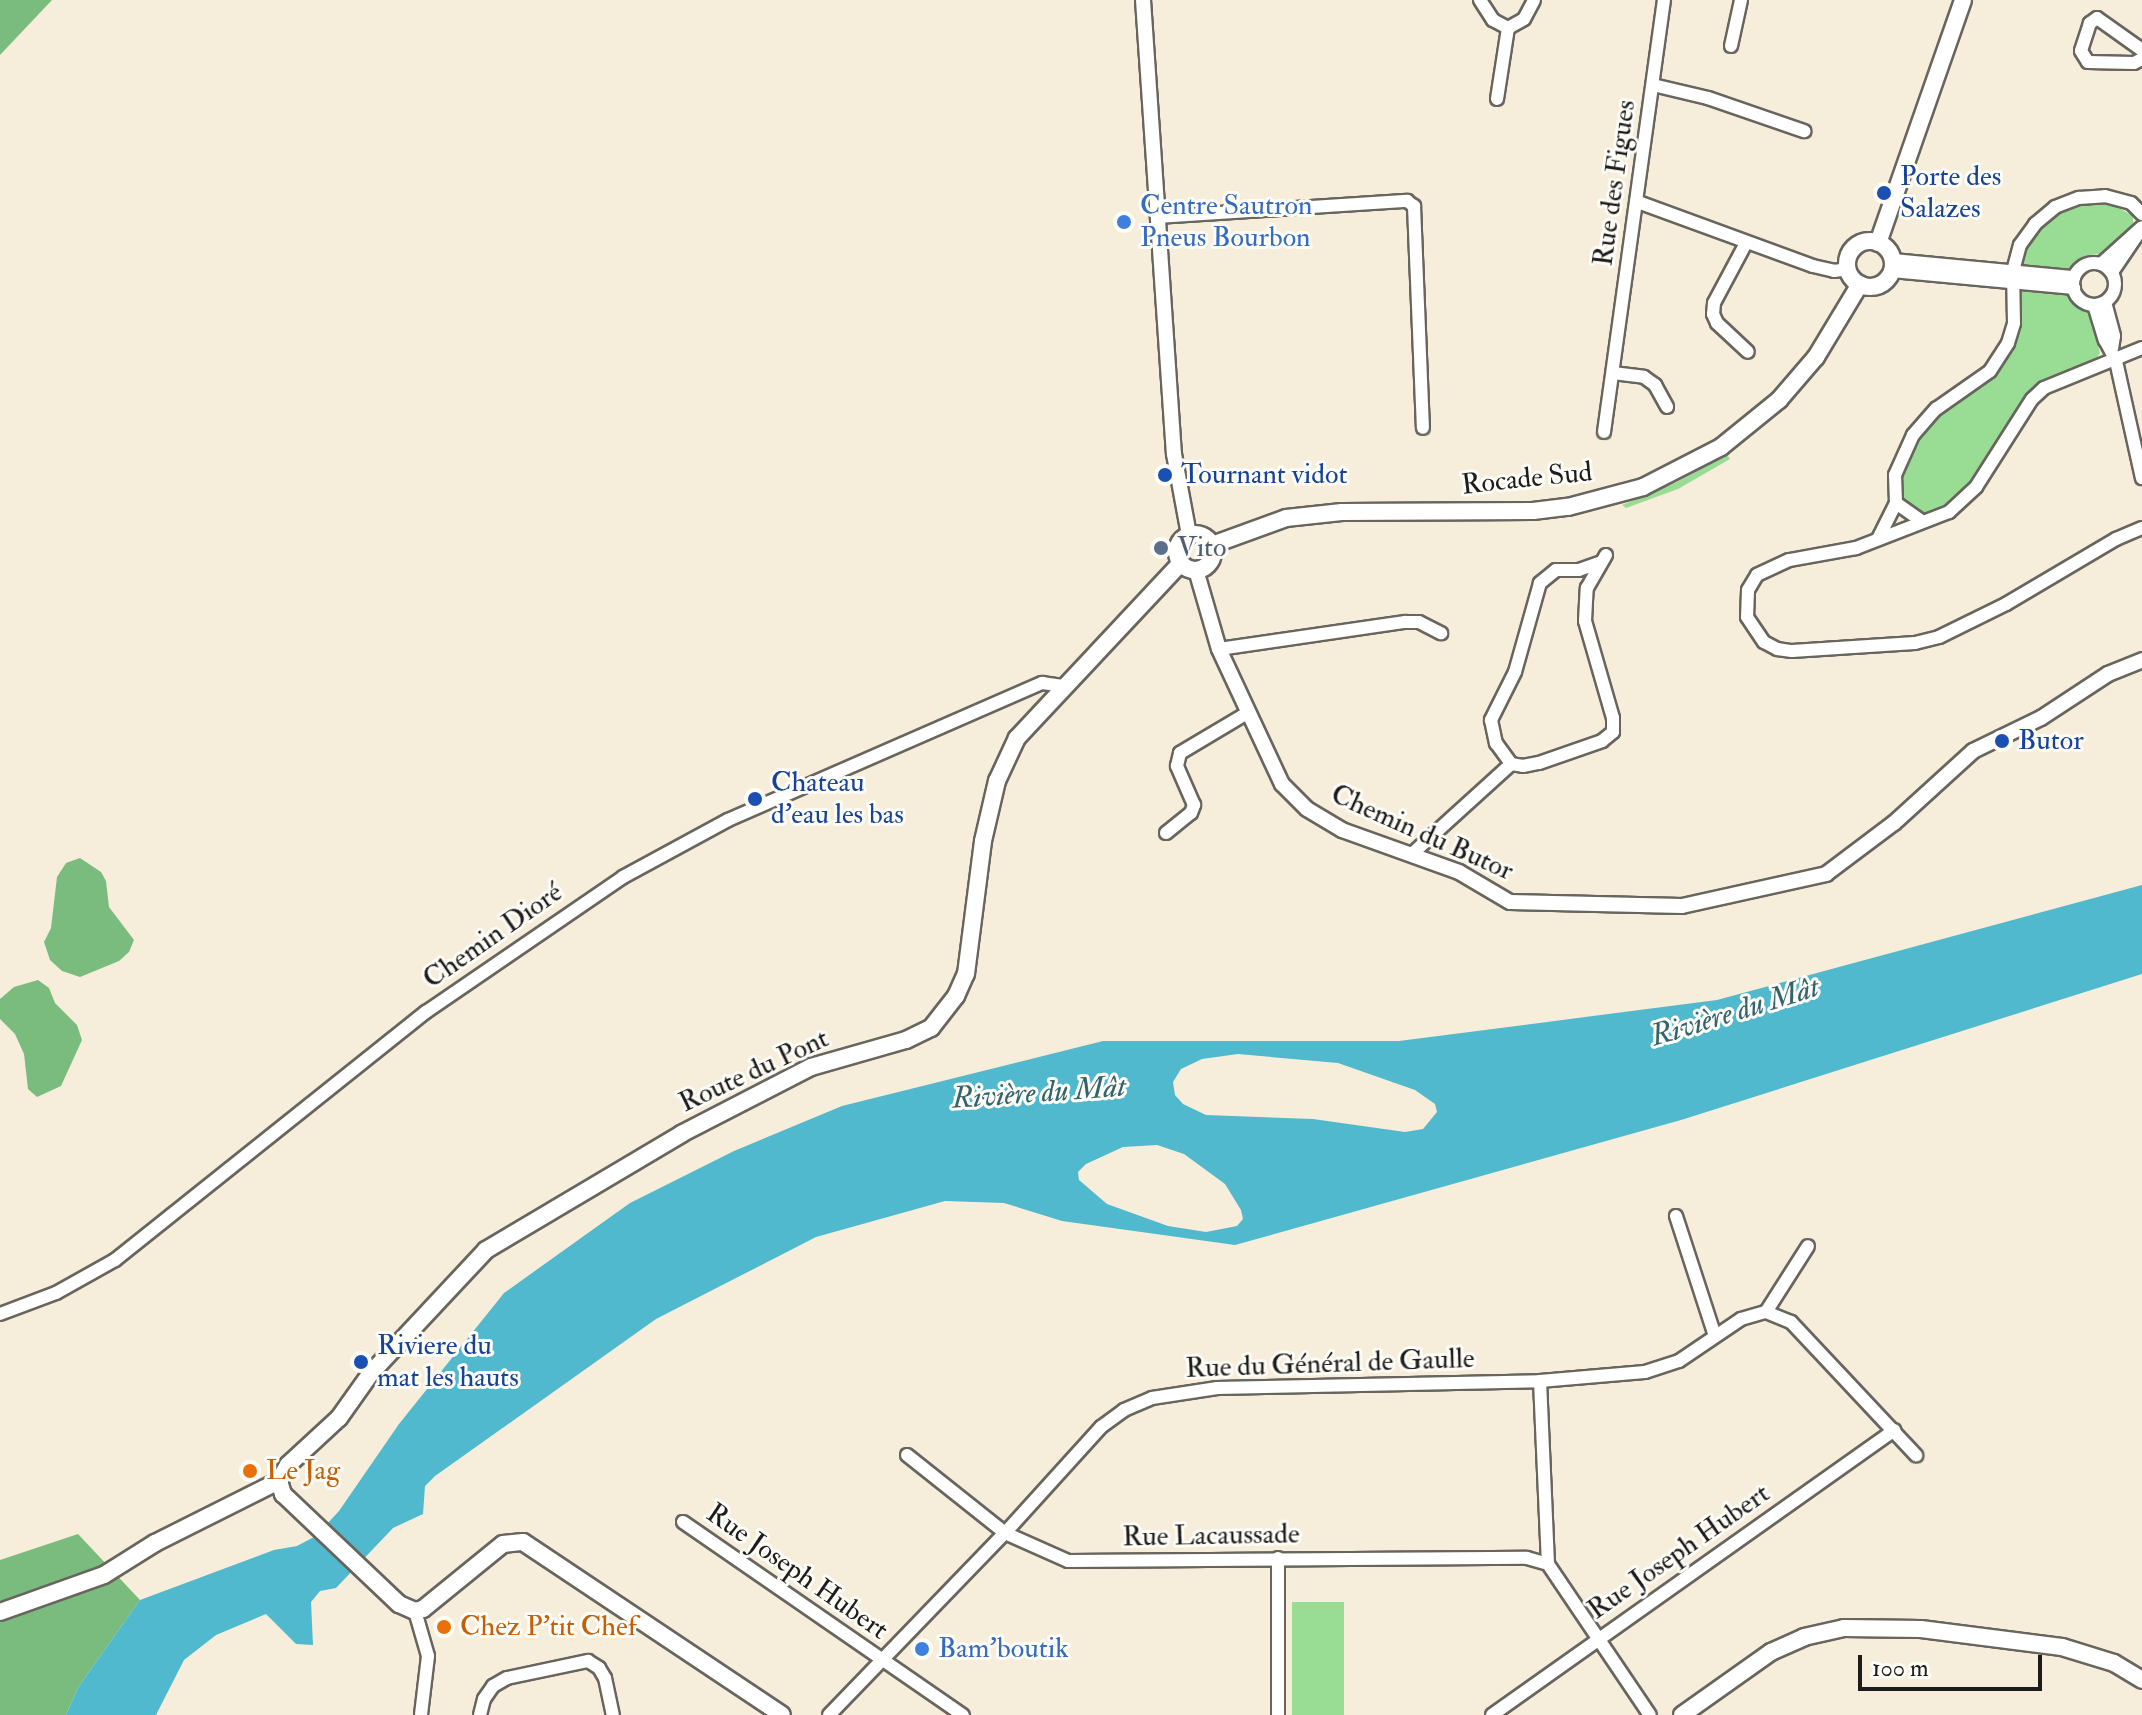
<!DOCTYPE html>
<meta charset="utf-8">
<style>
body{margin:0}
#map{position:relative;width:2142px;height:1715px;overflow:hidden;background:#f6edda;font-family:"IM FELL Double Pica",serif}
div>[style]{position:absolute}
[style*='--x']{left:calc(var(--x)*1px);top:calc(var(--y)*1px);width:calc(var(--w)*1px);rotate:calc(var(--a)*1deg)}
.green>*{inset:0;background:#99dd95}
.forest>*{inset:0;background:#7abc7e}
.water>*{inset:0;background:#50b9ce}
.roads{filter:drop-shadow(2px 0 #68655e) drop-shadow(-2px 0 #68655e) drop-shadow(0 2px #68655e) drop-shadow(0 -2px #68655e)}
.minor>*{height:12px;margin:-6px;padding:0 6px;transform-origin:6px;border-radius:6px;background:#fff}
.minor>.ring{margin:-6px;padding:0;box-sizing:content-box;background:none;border:12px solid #fff;border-radius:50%}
.tertiary>*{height:14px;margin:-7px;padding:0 7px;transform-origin:7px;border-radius:7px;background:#fff}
.secondary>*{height:16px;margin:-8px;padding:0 8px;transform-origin:8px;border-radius:8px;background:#fff}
.secondary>.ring{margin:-8px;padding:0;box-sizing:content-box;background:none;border:16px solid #fff;border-radius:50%}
.dots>*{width:22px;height:22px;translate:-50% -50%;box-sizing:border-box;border:4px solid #fdfcf7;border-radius:50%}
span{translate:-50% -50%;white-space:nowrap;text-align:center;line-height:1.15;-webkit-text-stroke:6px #fdfcf7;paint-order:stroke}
.transit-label{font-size:28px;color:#164399}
.left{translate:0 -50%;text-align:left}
.street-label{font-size:28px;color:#1c1c1c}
.shop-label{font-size:28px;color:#366cbe}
.service-label{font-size:28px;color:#4e5e75}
.food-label{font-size:28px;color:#c56008}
.water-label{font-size:30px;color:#33636c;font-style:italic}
.scale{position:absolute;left:1858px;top:1655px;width:184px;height:36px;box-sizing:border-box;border:4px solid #1c1c1c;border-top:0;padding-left:10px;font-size:24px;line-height:28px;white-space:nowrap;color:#1c1c1c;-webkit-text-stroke:6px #fdfcf7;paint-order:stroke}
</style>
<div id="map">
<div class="green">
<div style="clip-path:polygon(2098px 203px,2114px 205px,2133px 216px,2133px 224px,2110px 252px,2086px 256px,2064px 271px,2023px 265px,2021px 257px,2049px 219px,2062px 209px)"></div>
<div style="clip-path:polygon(2021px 285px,2064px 290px,2090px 311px,2100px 353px,2095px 361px,2053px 377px,2034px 391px,2015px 412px,1972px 486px,1955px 505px,1921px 515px,1901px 502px,1899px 479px,1912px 446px,1936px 414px,2003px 363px,2010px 347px,2016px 290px)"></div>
<div style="clip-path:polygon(1727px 455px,1730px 459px,1678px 489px,1626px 508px,1622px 505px,1675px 483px)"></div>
<div style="clip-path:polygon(1292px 1602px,1344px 1602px,1344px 1715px,1292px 1715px)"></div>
</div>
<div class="forest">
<div style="clip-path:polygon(0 0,52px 0,0 55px)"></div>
<div style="clip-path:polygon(80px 858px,101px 872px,106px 881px,109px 907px,134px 940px,129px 952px,119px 961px,80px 977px,62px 971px,50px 960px,44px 942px,51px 928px,57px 877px,66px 863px)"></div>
<div style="clip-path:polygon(38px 980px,49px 988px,55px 1003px,77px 1025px,82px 1040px,61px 1086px,37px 1097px,28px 1089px,24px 1054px,15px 1034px,0 1019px,0 999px,14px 987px)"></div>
<div style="clip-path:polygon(78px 1534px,140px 1600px,79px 1686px,66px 1715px,0 1715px,0 1560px)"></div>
</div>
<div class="water">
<div style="clip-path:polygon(evenodd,2142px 885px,2142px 974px,1681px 1120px,1235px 1245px,1062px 1221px,1004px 1203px,945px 1201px,816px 1237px,656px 1319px,435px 1476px,425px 1486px,423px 1514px,393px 1528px,336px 1588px,320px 1591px,311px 1602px,313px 1645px,296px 1644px,266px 1614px,216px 1635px,184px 1660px,156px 1715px,66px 1715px,79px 1686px,140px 1600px,274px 1550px,297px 1546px,316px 1536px,339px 1511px,399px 1424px,504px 1293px,630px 1203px,734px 1151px,842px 1106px,1103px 1041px,1399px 1041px,1717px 1000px,2142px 885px,1238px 1054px,1338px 1063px,1415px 1090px,1435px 1104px,1437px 1112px,1423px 1129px,1405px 1132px,1313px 1119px,1206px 1115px,1183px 1104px,1175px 1095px,1173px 1082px,1181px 1069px,1202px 1059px,1238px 1054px,2142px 885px,1157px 1145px,1184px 1154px,1225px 1184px,1241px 1210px,1243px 1219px,1237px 1226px,1206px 1232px,1168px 1226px,1107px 1204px,1079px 1180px,1078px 1172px,1086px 1164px,1123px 1147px,1157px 1145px)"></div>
</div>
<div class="roads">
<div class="minor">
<div style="--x:1480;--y:0;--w:24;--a:57"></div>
<div style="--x:1493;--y:20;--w:17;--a:28"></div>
<div style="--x:1508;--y:28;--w:18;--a:-29"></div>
<div style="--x:1524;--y:19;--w:21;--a:-62"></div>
<div style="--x:1731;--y:46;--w:47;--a:-77.7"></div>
<div style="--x:2142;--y:50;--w:55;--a:-144.6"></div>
<div style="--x:2097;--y:18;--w:9;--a:144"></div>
<div style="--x:2090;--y:23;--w:29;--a:108"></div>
<div style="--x:2081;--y:51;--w:13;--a:58"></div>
<div style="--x:2088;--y:62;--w:46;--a:1.2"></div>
<div style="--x:2134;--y:63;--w:9;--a:-27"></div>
<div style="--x:1653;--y:85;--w:57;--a:13.3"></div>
<div style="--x:1708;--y:98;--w:102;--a:19"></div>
<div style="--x:1497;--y:99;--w:72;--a:-81.2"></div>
<div style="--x:1638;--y:202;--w:186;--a:20.1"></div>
<div style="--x:1813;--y:266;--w:22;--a:13"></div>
<div style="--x:1834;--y:271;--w:14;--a:-8"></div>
<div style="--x:1157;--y:217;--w:251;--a:-3.7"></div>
<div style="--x:1407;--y:201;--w:9;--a:36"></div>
<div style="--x:1414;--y:206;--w:222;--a:87.7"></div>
<div style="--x:1746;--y:243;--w:68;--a:118.1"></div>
<div style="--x:1714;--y:303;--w:11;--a:95"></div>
<div style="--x:1713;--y:314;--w:10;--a:66"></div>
<div style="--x:1717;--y:323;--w:42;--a:43.1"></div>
<div style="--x:1893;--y:260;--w:182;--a:5.4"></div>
<div class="ring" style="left:2073px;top:263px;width:30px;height:30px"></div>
<div style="--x:2101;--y:264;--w:55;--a:-42.1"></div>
<div style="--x:1892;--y:271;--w:183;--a:5.3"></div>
<div style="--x:2112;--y:272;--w:50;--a:-55.7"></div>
<div style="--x:2105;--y:302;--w:35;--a:75"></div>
<div style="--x:2114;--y:336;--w:12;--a:99"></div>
<div style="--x:2094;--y:305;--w:37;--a:73"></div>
<div style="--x:2105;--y:340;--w:24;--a:62"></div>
<div style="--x:2116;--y:361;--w:120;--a:77.5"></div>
<div style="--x:2142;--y:348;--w:106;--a:157.8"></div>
<div style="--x:2044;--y:388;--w:16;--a:137"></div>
<div style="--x:2032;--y:399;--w:104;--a:122.5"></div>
<div style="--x:1976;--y:487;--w:37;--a:137"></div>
<div style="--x:1949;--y:512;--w:100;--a:158.8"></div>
<div style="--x:1856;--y:548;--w:68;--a:169.8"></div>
<div style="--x:1789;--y:560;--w:35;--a:155"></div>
<div style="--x:1757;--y:575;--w:17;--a:121"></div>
<div style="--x:1748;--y:590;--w:27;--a:92"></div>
<div style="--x:1747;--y:617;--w:30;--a:56"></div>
<div style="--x:1764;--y:642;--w:15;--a:28"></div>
<div style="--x:1777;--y:649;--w:15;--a:8"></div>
<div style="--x:1792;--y:651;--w:123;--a:-3.7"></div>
<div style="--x:1915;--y:643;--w:25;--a:-14"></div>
<div style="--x:1939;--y:637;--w:75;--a:-26.2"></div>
<div style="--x:2006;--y:604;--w:128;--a:-30.6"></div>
<div style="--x:2116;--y:539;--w:28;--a:-23"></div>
<div style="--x:1613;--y:373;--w:31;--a:7"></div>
<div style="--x:1644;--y:377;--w:14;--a:36"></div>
<div style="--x:1655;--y:385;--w:25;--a:61"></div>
<div style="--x:1604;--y:432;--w:436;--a:-82.1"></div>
<div style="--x:1896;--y:503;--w:32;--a:35"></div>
<div style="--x:1878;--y:539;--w:40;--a:-63.4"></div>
<div style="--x:1896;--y:503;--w:28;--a:-92"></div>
<div style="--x:1895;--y:475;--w:44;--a:-65.8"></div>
<div style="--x:1913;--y:435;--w:35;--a:-49"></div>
<div style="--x:1936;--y:409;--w:66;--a:-35.1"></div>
<div style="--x:1990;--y:371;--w:33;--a:-57"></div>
<div style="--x:2008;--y:343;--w:21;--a:-73"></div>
<div style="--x:2014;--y:323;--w:52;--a:-91.1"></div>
<div style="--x:2013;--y:271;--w:27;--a:-75"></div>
<div style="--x:2020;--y:245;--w:26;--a:-54"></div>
<div style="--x:2035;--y:224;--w:26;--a:-40"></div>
<div style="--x:2055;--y:207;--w:26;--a:-21"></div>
<div style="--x:2079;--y:198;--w:26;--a:-4"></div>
<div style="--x:2105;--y:196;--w:27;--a:15"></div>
<div style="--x:2131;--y:203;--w:16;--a:45"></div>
<div style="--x:1599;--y:563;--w:21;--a:161"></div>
<div style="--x:1579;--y:570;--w:23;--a:180"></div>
<div style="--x:1556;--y:570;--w:21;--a:141"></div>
<div style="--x:1540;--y:583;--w:92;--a:105.7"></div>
<div style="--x:1515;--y:672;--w:54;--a:116.6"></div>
<div style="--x:1491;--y:720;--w:24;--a:78"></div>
<div style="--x:1496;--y:743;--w:26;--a:54"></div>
<div style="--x:1511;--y:764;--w:12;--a:9"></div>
<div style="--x:1523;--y:766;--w:16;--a:-11"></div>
<div style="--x:1539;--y:763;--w:67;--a:-19.2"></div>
<div style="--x:1602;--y:741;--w:14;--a:-39"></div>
<div style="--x:1613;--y:732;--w:14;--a:-90"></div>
<div style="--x:1613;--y:718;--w:101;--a:-106.1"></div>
<div style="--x:1585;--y:621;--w:33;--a:-87"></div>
<div style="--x:1587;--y:588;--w:38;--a:-60"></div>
<div style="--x:1219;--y:649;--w:188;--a:-8.3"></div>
<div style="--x:1405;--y:622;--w:14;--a:0"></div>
<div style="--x:1419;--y:622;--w:25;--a:27"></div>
<div style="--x:1166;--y:833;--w:32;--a:-39"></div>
<div style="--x:1191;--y:813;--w:9;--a:-69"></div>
<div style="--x:1194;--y:805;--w:43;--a:-113.6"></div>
<div style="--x:1177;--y:766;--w:13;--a:-77"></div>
<div style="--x:1180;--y:753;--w:78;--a:-30.8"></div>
<div style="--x:1413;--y:853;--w:132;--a:-42.2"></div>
<div style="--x:1676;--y:1216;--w:126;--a:72"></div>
<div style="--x:1766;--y:1312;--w:78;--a:-57.5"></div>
<div style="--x:0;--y:1314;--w:60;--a:-20.6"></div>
<div style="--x:56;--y:1293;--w:68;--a:-29.2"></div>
<div style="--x:115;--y:1260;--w:398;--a:-38.6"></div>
<div style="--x:426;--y:1012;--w:239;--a:-34.4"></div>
<div style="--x:623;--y:877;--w:119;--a:-28.5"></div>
<div style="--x:728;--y:820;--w:343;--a:-23.6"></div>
<div style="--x:1042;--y:683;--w:21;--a:8"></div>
<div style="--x:1540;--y:1381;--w:183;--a:87.5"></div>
<div style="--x:1548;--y:1564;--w:182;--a:56"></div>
<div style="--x:907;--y:1455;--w:125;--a:38.5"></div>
<div style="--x:1005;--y:1533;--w:69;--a:24"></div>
<div style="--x:1068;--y:1561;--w:459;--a:-0.4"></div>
<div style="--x:1527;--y:1558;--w:22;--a:16"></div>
<div style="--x:683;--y:1522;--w:340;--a:34.6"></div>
<div style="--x:415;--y:1611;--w:47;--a:73.9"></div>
<div style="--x:428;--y:1656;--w:59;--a:96.8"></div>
<div style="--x:480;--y:1715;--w:16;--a:-76"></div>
<div style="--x:484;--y:1699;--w:16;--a:-55"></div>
<div style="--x:493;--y:1686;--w:16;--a:-30"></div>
<div style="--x:507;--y:1678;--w:83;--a:-11.9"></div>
<div style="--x:588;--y:1661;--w:13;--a:32"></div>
<div style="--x:599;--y:1668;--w:12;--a:59"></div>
<div style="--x:605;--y:1678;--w:38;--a:78"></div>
<div style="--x:829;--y:1715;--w:253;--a:-46"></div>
<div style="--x:1005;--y:1533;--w:143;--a:-47.8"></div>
<div style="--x:1101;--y:1427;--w:29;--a:-36"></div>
<div style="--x:1124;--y:1410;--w:30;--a:-23"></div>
<div style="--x:1152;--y:1398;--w:66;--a:-8.7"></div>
<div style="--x:1217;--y:1388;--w:323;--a:-1.2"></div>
<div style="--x:1540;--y:1381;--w:105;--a:-4.9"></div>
<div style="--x:1645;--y:1372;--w:36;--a:-18"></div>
<div style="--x:1679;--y:1361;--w:75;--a:-34.1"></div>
<div style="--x:1741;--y:1319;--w:26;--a:-16"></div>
<div style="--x:1766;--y:1312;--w:27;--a:22"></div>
<div style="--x:1791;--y:1322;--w:183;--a:46.8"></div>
<div style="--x:1278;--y:1715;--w:157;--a:-90"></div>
<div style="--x:1492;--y:1715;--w:493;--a:-35.3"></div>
</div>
<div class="tertiary">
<div style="--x:1143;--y:0;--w:455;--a:86.1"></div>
<div style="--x:1174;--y:454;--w:82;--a:79.5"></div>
<div style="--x:1196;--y:570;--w:82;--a:73.8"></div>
<div style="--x:1219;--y:649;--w:149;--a:65"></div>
<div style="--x:1282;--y:784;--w:35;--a:45"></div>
<div style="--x:1307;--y:809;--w:41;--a:31"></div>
<div style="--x:1342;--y:830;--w:124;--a:19.7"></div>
<div style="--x:1459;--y:872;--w:59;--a:30.5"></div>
<div style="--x:1510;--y:902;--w:172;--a:1.3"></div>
<div style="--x:1682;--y:906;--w:148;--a:-12.5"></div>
<div style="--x:1826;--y:874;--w:85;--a:-36.9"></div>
<div style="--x:1894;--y:823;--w:107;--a:-42.3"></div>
<div style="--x:1973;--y:751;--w:76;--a:-25.9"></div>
<div style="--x:2041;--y:718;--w:80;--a:-33.3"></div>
<div style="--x:2108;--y:674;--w:37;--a:-22"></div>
</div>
<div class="secondary">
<div class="ring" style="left:1847px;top:241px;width:30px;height:30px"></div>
<div style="--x:1878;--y:243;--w:257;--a:-70.7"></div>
<div class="ring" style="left:1177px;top:534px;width:20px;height:20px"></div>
<div style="--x:1212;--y:545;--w:79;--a:-20"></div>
<div style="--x:1286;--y:518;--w:56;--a:-6.1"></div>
<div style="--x:1342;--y:512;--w:191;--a:-0.3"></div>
<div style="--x:1533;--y:511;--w:35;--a:-7"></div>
<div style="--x:1568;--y:507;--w:78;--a:-14.9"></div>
<div style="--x:1643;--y:487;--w:88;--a:-27.1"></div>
<div style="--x:1721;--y:447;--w:75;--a:-39"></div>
<div style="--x:1779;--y:400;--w:57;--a:-49.3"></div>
<div style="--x:1816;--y:357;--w:85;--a:-58.9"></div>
<div style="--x:279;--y:1481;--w:18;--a:-61"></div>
<div style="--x:288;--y:1465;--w:69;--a:-42.7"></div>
<div style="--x:339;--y:1418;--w:55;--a:-54.6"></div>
<div style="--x:371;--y:1373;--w:168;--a:-46.9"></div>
<div style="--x:486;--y:1250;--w:227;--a:-30.7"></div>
<div style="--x:681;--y:1134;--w:146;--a:-27.3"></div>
<div style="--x:811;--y:1067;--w:99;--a:-15.9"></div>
<div style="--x:906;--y:1040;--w:28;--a:-26"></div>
<div style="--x:931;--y:1028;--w:41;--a:-52"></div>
<div style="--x:956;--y:996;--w:24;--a:-66"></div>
<div style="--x:966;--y:974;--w:134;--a:-82.7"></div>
<div style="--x:983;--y:841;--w:62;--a:-76.9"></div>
<div style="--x:997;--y:781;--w:47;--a:-65.1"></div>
<div style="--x:1017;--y:738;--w:240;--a:-46.9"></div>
<div style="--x:279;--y:1481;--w:14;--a:73"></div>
<div style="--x:283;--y:1494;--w:160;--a:43.5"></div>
<div style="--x:399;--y:1604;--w:17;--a:24"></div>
<div style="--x:415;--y:1611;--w:8;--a:-14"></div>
<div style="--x:423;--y:1609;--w:103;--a:-39.1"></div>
<div style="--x:503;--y:1544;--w:20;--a:-6"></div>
<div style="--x:523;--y:1542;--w:311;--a:33.7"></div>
<div style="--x:0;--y:1612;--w:110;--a:-19.6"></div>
<div style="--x:104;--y:1575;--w:60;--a:-32.1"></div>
<div style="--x:155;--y:1543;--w:139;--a:-26.6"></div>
<div style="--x:1682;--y:1715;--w:109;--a:-35.3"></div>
<div style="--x:1771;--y:1652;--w:36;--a:-24"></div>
<div style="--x:1804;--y:1637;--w:41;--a:-12.7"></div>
<div style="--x:1844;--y:1628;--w:77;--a:0.7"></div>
<div style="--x:1921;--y:1629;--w:142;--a:7.3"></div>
<div style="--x:2062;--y:1647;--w:54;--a:17.1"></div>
<div style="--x:2114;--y:1663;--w:33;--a:31"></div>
</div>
</div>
<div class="dots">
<div style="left:1884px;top:193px;background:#1a4fb4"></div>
<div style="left:1124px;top:222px;background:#3f7fe0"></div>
<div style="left:1165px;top:475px;background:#1a4fb4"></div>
<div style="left:1161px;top:548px;background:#5c6f8a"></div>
<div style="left:2002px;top:741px;background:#1a4fb4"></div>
<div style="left:755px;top:799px;background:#1a4fb4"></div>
<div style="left:361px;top:1362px;background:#1a4fb4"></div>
<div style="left:250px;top:1471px;background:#e8710a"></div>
<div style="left:444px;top:1627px;background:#e8710a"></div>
<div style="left:922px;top:1649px;background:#3f7fe0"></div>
</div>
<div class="transit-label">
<span class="left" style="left:1900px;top:193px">Porte des<br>Salazes</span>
<span class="left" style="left:1181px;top:475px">Tournant vidot</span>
<span class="left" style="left:2018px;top:741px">Butor</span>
<span class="left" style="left:771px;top:799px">Chateau<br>d'eau les bas</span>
<span class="left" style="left:377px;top:1362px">Riviere du<br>mat les hauts</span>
</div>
<div class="street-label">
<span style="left:1615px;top:183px;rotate:-82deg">Rue des Figues</span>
<span style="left:1527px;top:479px;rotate:-6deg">Rocade Sud</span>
<span style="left:1422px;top:833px;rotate:24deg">Chemin du Butor</span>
<span style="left:493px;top:936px;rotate:-35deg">Chemin Dioré</span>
<span style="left:754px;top:1071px;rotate:-25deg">Route du Pont</span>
<span style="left:1330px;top:1364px;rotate:-2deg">Rue du Général de Gaulle</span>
<span style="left:1211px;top:1536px;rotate:-1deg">Rue Lacaussade</span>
<span style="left:1679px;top:1552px;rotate:-35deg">Rue Joseph Hubert</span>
<span style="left:797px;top:1572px;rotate:35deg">Rue Joseph Hubert</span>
</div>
<div class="shop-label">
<span class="left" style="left:1140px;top:222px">Centre Sautron<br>Pneus Bourbon</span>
<span class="left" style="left:938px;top:1649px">Bam'boutik</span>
</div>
<div class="service-label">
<span class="left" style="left:1177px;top:548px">Vito</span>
</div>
<div class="food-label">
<span class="left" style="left:266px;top:1471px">Le Jag</span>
<span class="left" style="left:460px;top:1627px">Chez P'tit Chef</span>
</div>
<div class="water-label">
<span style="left:1735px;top:1012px;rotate:-17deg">Rivière du Mât</span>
<span style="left:1039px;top:1093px;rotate:-4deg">Rivière du Mât</span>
</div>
<div class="scale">100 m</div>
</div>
